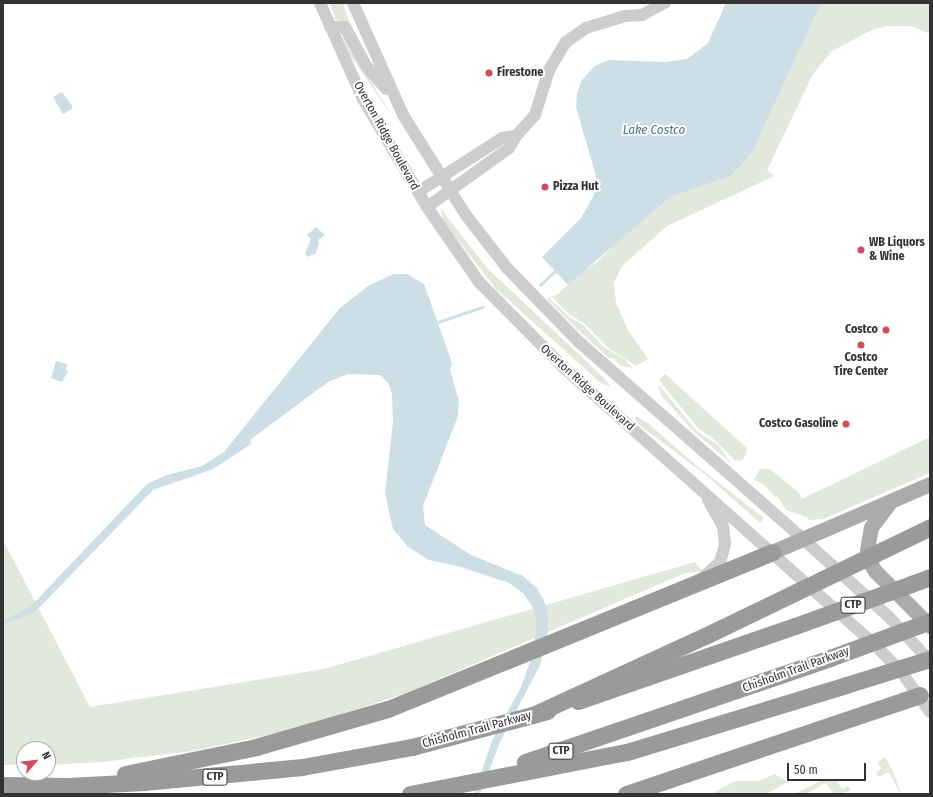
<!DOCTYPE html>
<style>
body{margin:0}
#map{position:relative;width:933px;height:797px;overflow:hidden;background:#fff;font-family:"Fira Sans Condensed",sans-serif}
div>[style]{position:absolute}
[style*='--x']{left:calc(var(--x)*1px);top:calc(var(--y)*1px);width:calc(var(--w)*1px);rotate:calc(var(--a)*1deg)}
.green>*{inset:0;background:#e3e8dd}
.water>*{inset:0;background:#ccdee6}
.stream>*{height:3px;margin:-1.5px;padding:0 1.5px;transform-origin:1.5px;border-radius:1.5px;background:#ccdee6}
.minor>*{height:12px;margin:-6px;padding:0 6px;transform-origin:6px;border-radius:6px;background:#cdcdcd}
.major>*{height:15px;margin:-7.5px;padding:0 7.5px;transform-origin:7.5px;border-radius:7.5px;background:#ababab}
.highway>*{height:17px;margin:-8.5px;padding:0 8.5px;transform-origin:8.5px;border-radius:8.5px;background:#9a9a9a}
.highway-bridge>*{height:17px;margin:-8.5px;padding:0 8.5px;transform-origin:8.5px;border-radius:8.5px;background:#9a9a9a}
.dots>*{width:11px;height:11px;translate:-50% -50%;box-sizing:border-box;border:2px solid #fff;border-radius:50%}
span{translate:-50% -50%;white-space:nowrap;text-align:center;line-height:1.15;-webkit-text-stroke:4px #fff;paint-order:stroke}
.shield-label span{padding:1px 3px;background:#fff;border:1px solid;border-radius:3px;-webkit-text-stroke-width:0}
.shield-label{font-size:11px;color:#333;font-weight:700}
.poi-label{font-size:12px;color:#333;font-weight:700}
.left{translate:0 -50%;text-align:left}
.right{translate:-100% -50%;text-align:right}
.street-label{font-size:12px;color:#333}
.water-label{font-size:13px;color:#48758d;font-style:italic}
.frame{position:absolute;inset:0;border:4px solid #333;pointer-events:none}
.north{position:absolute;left:16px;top:741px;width:40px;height:40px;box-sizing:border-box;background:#fff;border:1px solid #adadad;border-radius:50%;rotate:62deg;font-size:11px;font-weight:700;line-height:16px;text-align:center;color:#333}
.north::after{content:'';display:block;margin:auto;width:14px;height:18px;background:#d34b5a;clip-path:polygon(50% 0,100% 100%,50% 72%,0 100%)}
.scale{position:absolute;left:787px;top:763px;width:79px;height:18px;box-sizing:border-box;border:2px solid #333;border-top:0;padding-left:5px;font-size:12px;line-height:14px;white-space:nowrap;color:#333;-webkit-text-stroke:3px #fff;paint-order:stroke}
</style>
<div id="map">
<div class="green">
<div style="clip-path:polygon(330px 3px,343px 3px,351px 28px,335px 19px)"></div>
<div style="clip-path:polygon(821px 3px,930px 3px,930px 34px,911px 26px,886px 26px,872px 30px,832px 51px,813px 74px,767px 170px,774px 176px,667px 226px,622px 266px,614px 283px,616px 303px,628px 330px,648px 359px,636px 366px,608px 348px,585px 324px,569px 314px,551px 296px,557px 295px,582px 272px,597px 262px,629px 231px,670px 197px,731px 176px,752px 153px)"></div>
<div style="clip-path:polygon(343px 32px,369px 78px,394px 119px,350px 55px,341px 33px)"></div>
<div style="clip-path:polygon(441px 209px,488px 269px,603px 377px,611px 387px,601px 383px,496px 289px,443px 221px)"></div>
<div style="clip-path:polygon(549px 298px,569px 317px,583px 325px,604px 347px,627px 361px,632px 368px,621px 366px,613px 358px,609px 358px,576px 328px,547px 299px)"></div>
<div style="clip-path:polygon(665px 374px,747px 448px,746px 455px,741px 461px,734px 460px,716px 441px,699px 429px,661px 383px,660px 379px)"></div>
<div style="clip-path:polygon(658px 384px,697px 431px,718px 445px,731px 463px,693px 431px,661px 395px)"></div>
<div style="clip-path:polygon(636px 416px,649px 424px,696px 465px,764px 518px,760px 523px,706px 475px,639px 425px,635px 419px)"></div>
<div style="clip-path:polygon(930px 437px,930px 473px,823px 519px,808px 520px,807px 517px,786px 510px,777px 496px,776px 497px,763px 484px,754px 480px,760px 469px,770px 469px,798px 492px,802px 499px)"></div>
<div style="clip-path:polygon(3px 540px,90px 707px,324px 669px,695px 562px,702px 571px,685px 573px,409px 692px,301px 728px,192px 751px,102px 762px,48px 765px,48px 749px,24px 749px,24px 765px,3px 765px)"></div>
<div style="clip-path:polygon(885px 757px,894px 774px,901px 794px,898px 794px,900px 793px,889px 772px,878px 777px,876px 772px,881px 769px,878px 762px)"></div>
<div style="clip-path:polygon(775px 774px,788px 782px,766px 794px,711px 794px,735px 781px,758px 781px)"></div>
<div style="clip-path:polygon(822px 780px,836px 780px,842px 789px,848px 786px,851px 791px,834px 794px,826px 783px,806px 794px,795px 794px)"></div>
</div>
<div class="water">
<div style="clip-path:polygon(726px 3px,821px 3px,752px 153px,731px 176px,670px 197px,568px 285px,542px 257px,581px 218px,594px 195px,596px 176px,576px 107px,577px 93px,582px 80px,595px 66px,608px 60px,666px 62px,687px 59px,708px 43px)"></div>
<div style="clip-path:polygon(62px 92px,72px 106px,72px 109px,63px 114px,53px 97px)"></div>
<div style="clip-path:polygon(316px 227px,325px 235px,318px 240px,319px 243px,316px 253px,307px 257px,305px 253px,311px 239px,307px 235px)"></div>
<div style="clip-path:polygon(394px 274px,407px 274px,424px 284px,452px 363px,450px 370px,459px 401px,458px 416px,423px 506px,425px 525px,471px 555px,523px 576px,537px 588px,547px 607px,548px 631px,540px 665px,500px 742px,480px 794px,474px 794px,492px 741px,521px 687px,532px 657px,537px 624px,535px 611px,524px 594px,509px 583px,461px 567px,429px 560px,408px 547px,393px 529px,385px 493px,393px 422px,392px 394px,389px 384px,380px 375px,348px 374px,328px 382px,250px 440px,251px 444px,213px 469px,153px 490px,36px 611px,3px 625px,3px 621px,31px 606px,147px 484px,167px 475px,202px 466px,224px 452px,340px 308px,368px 286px)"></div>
<div style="clip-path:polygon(56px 361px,67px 364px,66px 370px,68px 371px,62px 382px,51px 378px)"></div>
</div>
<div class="stream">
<div style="--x:540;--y:285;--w:23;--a:-43"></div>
<div style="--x:435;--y:323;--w:50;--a:-18.8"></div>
</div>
<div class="minor">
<div style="--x:320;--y:3;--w:105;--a:65.9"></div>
<div style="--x:363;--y:99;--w:126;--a:59.3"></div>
<div style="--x:427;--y:207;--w:91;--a:55.3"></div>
<div style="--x:479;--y:282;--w:120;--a:45.3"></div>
<div style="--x:563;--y:367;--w:424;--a:41.7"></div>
<div style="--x:879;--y:649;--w:33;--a:46"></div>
<div style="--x:902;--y:673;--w:48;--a:54.3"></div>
<div style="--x:353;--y:3;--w:123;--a:65.9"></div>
<div style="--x:403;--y:115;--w:117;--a:57.9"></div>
<div style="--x:465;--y:214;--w:68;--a:52.1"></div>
<div style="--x:507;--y:268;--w:103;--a:45.8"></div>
<div style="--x:579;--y:342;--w:298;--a:41.3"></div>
<div style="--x:803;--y:539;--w:115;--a:42.2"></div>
<div style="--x:888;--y:616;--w:62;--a:47"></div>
<div style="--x:330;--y:27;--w:15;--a:0"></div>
<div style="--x:345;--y:27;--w:46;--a:61.2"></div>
<div style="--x:367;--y:67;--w:29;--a:49"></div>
<div style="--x:418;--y:192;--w:100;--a:-32.7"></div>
<div style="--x:502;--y:138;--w:14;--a:-8"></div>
<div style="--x:427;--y:207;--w:101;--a:-35.7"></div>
<div style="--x:509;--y:148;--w:14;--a:-60"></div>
<div style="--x:516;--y:136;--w:28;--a:-48"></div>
<div style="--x:535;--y:115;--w:47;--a:-72.7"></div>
<div style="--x:549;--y:70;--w:33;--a:-59"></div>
<div style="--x:566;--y:42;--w:24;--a:-35"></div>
<div style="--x:586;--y:28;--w:41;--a:-17.1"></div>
<div style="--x:625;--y:16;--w:17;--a:-3"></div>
<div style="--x:642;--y:15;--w:26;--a:-28"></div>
<div style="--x:703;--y:577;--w:23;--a:-41"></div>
<div style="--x:720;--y:562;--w:19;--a:-74"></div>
<div style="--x:725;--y:544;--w:18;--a:-96"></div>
<div style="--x:723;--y:526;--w:30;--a:-120"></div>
</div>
<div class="major">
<div style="--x:890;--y:502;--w:31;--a:127"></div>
<div style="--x:871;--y:527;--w:23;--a:100"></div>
<div style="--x:867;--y:550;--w:11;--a:80"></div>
<div style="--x:869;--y:561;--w:12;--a:59"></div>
<div style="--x:875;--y:571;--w:78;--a:45"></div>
<div style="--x:772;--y:552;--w:172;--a:-23.3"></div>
</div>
<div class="highway">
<div style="--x:911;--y:584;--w:20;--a:-20"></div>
<div style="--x:578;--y:701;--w:230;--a:-19.1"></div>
<div style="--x:525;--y:762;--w:322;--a:-18.8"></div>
<div style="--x:125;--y:774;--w:134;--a:-11.6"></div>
<div style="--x:256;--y:747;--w:137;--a:-16.1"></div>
<div style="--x:388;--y:709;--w:415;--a:-22.2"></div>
<div style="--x:3;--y:785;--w:65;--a:0.9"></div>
<div style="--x:68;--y:786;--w:76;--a:-3"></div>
<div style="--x:144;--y:782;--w:159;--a:-5.4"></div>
<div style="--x:302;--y:767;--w:112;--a:-10.3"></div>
<div style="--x:412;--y:747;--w:140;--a:-14.9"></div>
<div style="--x:410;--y:794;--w:221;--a:-11"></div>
<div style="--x:627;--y:752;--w:229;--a:-17"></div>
<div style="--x:626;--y:794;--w:310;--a:-18.6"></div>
</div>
<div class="highway-bridge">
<div style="--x:795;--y:626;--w:123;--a:-19.9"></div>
<div style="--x:830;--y:658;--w:107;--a:-20.3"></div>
<div style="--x:846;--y:685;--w:88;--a:-17.2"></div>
<div style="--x:533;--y:715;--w:189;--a:-24.7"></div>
<div style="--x:705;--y:636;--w:250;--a:-25.8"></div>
</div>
<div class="dots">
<div style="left:489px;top:73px;background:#d34b5a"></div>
<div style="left:545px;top:187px;background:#d34b5a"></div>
<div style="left:861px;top:250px;background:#d34b5a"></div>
<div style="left:886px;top:330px;background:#d34b5a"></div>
<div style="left:861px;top:345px;background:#d34b5a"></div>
<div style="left:846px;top:424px;background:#d34b5a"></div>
</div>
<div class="shield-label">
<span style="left:853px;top:605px">CTP</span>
<span style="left:561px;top:751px">CTP</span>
<span style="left:215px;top:777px">CTP</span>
</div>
<div class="poi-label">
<span class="left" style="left:497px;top:73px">Firestone</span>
<span class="left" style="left:553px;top:187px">Pizza Hut</span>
<span class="left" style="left:869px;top:250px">WB Liquors<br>&amp; Wine</span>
<span class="right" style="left:878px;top:330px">Costco</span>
<span style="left:861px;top:365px">Costco<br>Tire Center</span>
<span class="right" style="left:838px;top:424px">Costco Gasoline</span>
</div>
<div class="street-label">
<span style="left:386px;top:136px;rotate:61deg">Overton Ridge Boulevard</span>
<span style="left:587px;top:388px;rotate:42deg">Overton Ridge Boulevard</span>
<span style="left:796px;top:670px;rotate:-20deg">Chisholm Trail Parkway</span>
<span style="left:477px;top:730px;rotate:-15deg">Chisholm Trail Parkway</span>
</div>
<div class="water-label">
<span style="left:654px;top:130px">Lake Costco</span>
</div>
<div class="frame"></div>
<div class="north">N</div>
<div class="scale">50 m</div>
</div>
